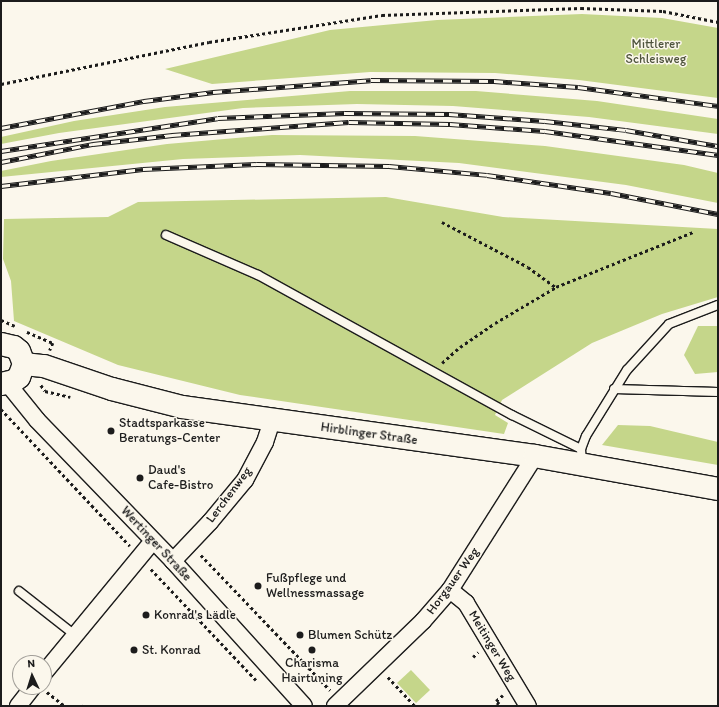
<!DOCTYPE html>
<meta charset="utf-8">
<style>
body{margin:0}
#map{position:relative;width:719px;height:707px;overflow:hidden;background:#fbf7ec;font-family:Itim,sans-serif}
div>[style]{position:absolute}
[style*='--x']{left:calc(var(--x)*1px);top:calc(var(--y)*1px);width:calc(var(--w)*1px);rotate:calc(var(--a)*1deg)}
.green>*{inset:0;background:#c5d68a}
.path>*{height:2.5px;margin-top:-1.25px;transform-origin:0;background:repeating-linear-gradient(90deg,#1c1c1c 0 3px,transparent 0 6px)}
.roads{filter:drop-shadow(1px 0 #1c1c1c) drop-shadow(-1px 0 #1c1c1c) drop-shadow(0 1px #1c1c1c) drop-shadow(0 -1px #1c1c1c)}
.lane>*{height:8px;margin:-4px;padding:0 4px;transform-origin:4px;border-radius:4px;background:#fbf7ec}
.street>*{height:16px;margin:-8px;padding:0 8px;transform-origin:8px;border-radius:8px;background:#fbf7ec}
.secondary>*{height:22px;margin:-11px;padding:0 11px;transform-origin:11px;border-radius:11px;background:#fbf7ec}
.rail>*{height:4.5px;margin-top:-2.25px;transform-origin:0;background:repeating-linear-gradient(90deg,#fbf7ec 0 9px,#1c1c1c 0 18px);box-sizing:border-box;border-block:1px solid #1c1c1c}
.dots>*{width:11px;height:11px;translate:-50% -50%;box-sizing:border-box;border:2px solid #fbf7ec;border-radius:50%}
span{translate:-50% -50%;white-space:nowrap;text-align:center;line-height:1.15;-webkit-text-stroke:3px #fbf7ec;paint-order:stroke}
.park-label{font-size:13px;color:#4f543d}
.poi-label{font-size:13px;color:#1c1c1c}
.left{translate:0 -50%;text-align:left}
.street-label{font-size:13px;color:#1c1c1c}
.frame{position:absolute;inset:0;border:2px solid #1c1c1c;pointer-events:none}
.north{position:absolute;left:12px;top:655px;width:40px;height:40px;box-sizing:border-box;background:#fbf7ec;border:1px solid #a29f99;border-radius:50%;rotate:356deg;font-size:11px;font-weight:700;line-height:16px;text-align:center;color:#1c1c1c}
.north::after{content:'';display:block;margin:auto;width:14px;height:18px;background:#1c1c1c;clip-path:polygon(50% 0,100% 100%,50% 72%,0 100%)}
</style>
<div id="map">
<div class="green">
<div style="clip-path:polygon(582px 14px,662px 18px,718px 28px,718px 98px,579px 80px,495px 73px,370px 72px,212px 84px,165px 69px,330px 30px,437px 20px)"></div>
<div style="clip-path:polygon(350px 91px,476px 91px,597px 101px,718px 119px,718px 134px,589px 117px,453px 106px,357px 104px,243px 108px,59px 133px,1px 144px,1px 137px,74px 121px,165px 107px)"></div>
<div style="clip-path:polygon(272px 135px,415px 136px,545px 146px,684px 165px,718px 173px,718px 203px,626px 185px,459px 163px,300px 155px,183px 159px,1px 177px,1px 171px,51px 161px,167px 144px)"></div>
<div style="clip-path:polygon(386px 197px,503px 217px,718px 229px,718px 297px,662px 314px,592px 343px,502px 400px,495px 415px,508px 423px,504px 434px,240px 395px,118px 365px,14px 321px,11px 281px,3px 259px,4px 219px,108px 217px,138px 202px)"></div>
<div style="clip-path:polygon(698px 326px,718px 326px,718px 372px,695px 374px,684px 355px)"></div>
<div style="clip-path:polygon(618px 425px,650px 426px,718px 442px,718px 465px,602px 445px)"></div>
<div style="clip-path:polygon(411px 670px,430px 690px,416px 703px,397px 683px)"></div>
</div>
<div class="path">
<div style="--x:1;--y:84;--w:212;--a:-11.4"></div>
<div style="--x:209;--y:42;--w:175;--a:-8.9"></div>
<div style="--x:382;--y:15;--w:199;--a:-2"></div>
<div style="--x:581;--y:8;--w:82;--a:2.1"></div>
<div style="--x:663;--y:11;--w:56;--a:11.3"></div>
<div style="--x:442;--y:222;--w:97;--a:27.6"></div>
<div style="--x:528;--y:267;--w:34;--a:36"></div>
<div style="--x:1;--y:320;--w:15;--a:23"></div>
<div style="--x:27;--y:332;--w:28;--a:23"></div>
<div style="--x:53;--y:343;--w:8;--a:113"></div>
<div style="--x:442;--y:363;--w:24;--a:-42"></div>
<div style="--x:460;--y:347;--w:42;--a:-34.4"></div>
<div style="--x:495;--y:323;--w:71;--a:-30.5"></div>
<div style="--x:556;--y:287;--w:148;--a:-21.9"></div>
<div style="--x:41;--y:385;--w:7;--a:56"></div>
<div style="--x:45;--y:391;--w:26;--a:13"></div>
<div style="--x:1;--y:409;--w:188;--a:46.7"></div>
<div style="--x:201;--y:555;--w:187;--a:46.3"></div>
<div style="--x:151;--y:569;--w:153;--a:46.6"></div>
<div style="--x:473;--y:657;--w:7;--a:-45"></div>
<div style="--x:388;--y:677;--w:40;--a:47"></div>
<div style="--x:47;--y:692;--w:23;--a:38"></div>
<div style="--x:83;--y:706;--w:1;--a:-45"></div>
<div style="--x:496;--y:706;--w:4;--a:-34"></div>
<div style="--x:499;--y:704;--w:4;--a:-135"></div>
<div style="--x:496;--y:701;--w:9;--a:-41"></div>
</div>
<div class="roads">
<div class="lane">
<div style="--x:166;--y:235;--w:100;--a:23.5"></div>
<div style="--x:258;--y:275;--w:290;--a:28.9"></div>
<div style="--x:512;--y:415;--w:77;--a:26.2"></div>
<div style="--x:581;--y:449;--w:15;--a:86"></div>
<div style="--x:614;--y:389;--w:104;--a:1.7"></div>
<div style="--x:581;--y:449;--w:14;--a:-69"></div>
<div style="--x:586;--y:436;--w:78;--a:-58.2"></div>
<div style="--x:627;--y:370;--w:62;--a:-47.6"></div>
<div style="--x:669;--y:324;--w:53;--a:-21.2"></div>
<div style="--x:19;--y:591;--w:71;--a:38.2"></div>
</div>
<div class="street">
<div style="--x:8;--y:384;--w:46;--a:51.1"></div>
<div style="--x:37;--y:420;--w:196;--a:46"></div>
<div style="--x:173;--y:561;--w:195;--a:47.9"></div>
<div style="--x:173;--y:561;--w:54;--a:-46.5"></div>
<div style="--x:210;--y:522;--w:55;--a:-50.2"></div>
<div style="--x:245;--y:480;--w:43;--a:-62.2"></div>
<div style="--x:265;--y:442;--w:23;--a:-72"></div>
<div style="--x:450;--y:590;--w:21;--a:39"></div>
<div style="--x:466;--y:603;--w:120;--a:59"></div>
<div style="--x:44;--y:673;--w:171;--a:-50.5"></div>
<div style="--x:18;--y:706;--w:24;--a:-52"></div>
<div style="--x:335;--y:706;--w:122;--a:-44"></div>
<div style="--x:423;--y:621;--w:41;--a:-48.9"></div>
<div style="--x:450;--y:590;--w:159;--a:-57.6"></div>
</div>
<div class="secondary">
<div style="--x:1;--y:344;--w:13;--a:13"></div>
<div style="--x:14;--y:347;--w:6;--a:39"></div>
<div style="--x:19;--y:351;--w:14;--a:69"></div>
<div style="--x:24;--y:364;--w:14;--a:111"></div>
<div style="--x:19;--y:377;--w:6;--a:141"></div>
<div style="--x:14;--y:381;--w:13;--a:167"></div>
<div style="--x:24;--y:364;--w:20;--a:6"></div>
<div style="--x:44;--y:366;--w:72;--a:18.7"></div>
<div style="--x:112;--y:389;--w:72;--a:14.4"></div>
<div style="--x:182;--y:407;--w:356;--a:7.9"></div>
<div style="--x:535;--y:456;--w:186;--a:10.2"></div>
</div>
</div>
<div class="rail">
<div style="--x:1;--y:128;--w:146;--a:-10.7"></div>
<div style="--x:144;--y:101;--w:70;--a:-7.4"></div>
<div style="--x:213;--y:92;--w:158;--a:-4.3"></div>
<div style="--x:371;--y:80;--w:123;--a:0.5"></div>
<div style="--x:494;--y:81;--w:84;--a:4.1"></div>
<div style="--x:578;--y:87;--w:141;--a:7.7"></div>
<div style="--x:1;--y:151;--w:219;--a:-8.6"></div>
<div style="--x:218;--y:118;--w:127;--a:-2.3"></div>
<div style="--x:345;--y:113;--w:104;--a:0.6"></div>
<div style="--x:449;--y:114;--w:96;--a:4.2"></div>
<div style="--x:545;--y:121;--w:81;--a:6.3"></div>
<div style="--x:626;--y:130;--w:93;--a:9.9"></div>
<div style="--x:1;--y:162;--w:94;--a:-11.1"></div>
<div style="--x:93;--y:144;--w:80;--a:-6.5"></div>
<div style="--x:172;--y:135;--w:177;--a:-4.2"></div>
<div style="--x:349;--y:122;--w:101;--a:1.1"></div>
<div style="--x:450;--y:124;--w:95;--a:4.2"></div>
<div style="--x:545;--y:131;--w:175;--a:7.9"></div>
<div style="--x:1;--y:186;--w:143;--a:-6.8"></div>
<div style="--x:143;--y:169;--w:114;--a:-2.5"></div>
<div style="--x:257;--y:164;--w:132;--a:0.9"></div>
<div style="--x:389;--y:166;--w:98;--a:5.2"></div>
<div style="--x:487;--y:175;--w:125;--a:8.3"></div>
<div style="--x:611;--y:193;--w:109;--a:11.1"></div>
</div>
<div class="dots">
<div style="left:111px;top:431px;background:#1c1c1c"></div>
<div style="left:140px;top:478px;background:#1c1c1c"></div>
<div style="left:258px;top:586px;background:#1c1c1c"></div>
<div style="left:146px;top:615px;background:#1c1c1c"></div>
<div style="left:300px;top:635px;background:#1c1c1c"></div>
<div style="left:134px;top:650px;background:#1c1c1c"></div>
<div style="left:312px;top:650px;background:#1c1c1c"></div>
</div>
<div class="park-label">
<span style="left:656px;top:52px">Mittlerer<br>Schleisweg</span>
</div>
<div class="poi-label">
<span class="left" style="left:119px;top:431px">Stadtsparkasse<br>Beratungs-Center</span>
<span class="left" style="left:148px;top:478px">Daud's<br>Cafe-Bistro</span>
<span class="left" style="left:266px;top:586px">Fußpflege und<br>Wellnessmassage</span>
<span class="left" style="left:154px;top:615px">Konrad's Lädle</span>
<span class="left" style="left:308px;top:635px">Blumen Schütz</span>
<span class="left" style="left:142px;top:650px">St. Konrad</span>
<span style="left:312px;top:671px">Charisma<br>Hairtuning</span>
</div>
<div class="street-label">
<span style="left:369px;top:434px;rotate:8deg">Hirblinger Straße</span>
<span style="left:229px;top:495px;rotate:-53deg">Lerchenweg</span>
<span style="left:156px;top:544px;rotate:47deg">Wertinger Straße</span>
<span style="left:453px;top:581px;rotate:-54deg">Horgauer Weg</span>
<span style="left:492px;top:646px;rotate:59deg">Meitinger Weg</span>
</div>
<div class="frame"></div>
<div class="north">N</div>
</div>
